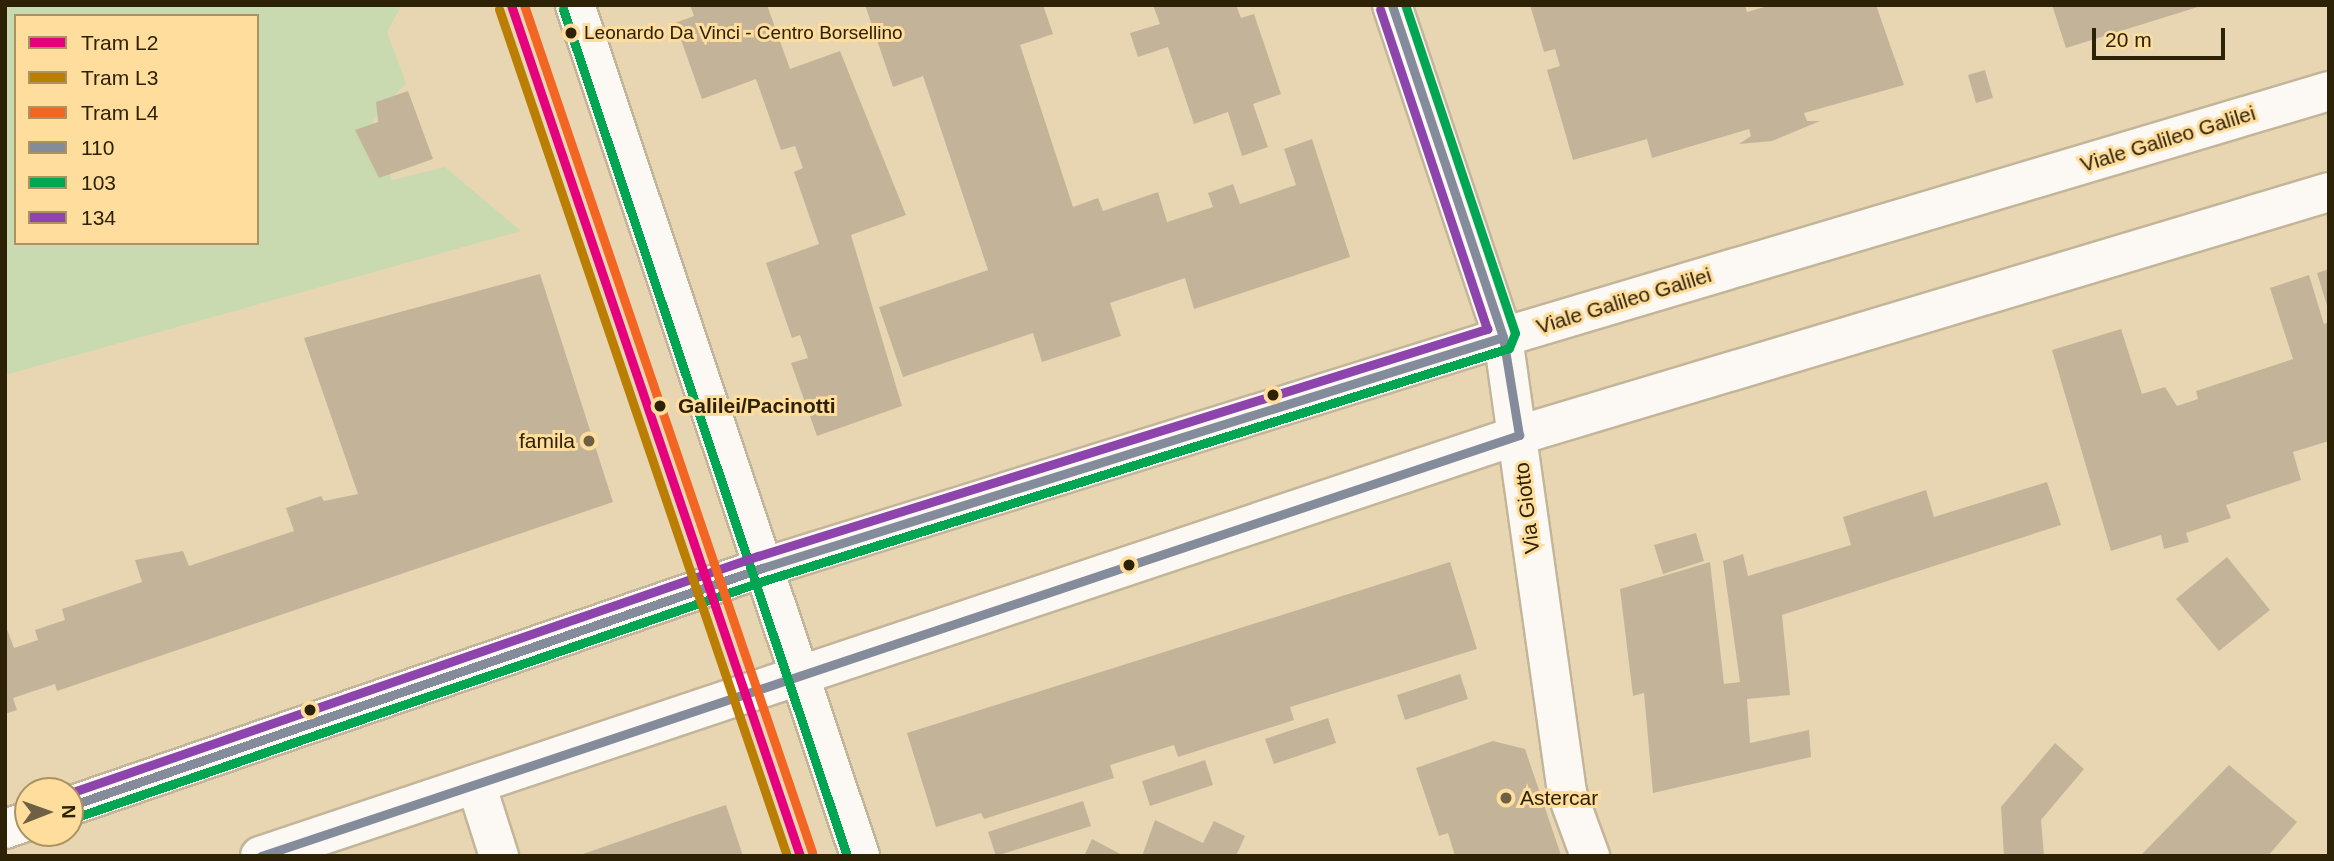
<!DOCTYPE html>
<style>
body{margin:0}
#map{position:relative;width:2334px;height:861px;overflow:hidden;background:#e8d6b3;font-family:Arial,sans-serif}
div>[style]{position:absolute}
[style*='--x']{left:calc(var(--x)*1px);top:calc(var(--y)*1px);width:calc(var(--w)*1px);rotate:calc(var(--a)*1deg)}
.green>*{inset:0;background:#c9dab0}
.building>*{inset:0;background:#c3b499}
.roads{filter:drop-shadow(2px 0 #c3b599) drop-shadow(-2px 0 #c3b599) drop-shadow(0 2px #c3b599) drop-shadow(0 -2px #c3b599)}
.minor>*{height:38px;margin:-19px;padding:0 19px;transform-origin:19px;border-radius:19px;background:#fcf9f4}
.bus-1>*{height:9px;margin:-4.5px;padding:0 4.5px;transform-origin:4.5px;border-radius:4.5px;background:#848c9c}
.bus-2>*{height:9px;margin:-4.5px;padding:0 4.5px;transform-origin:4.5px;border-radius:4.5px;background:#00a651}
.bus-3>*{height:9px;margin:-4.5px;padding:0 4.5px;transform-origin:4.5px;border-radius:4.5px;background:#8e44ad}
.tram-1>*{height:9px;margin:-4.5px;padding:0 4.5px;transform-origin:4.5px;border-radius:4.5px;background:#e5007d}
.tram-2>*{height:9px;margin:-4.5px;padding:0 4.5px;transform-origin:4.5px;border-radius:4.5px;background:#ba7e02}
.tram-3>*{height:9px;margin:-4.5px;padding:0 4.5px;transform-origin:4.5px;border-radius:4.5px;background:#f26522}
.dots>*{width:19px;height:19px;translate:-50% -50%;box-sizing:border-box;border:4px solid #fedd9d;border-radius:50%}
span{translate:-50% -50%;white-space:nowrap;text-align:center;line-height:1.15;-webkit-text-stroke:6px #fedd9d;paint-order:stroke}
.bus-label{font-size:19px;color:#2d2106}
.left{translate:0 -50%;text-align:left}
.street-label{font-size:21px;color:#2d2106}
.stop-label{font-size:21px;color:#2d2106;font-weight:700}
.poi-label{font-size:21px;color:#2d2106}
.right{translate:-100% -50%;text-align:right}
.frame{position:absolute;inset:0;border:7px solid #2d2106;pointer-events:none}
.legend{position:absolute;left:14px;top:14px;width:245px;height:231px;box-sizing:border-box;background:#fedd9d;border:2px solid #aa9261;margin:0;padding:9px 12px;list-style:none;font-size:21px;color:#2d2106}
.legend li{display:flex;align-items:center;gap:14px;height:35px}
.legend b{width:35px;border:2px solid #aa9261}
.north{position:absolute;left:14px;top:777px;width:70px;height:70px;box-sizing:border-box;background:#fedd9d;border:2px solid #aa9261;border-radius:50%;rotate:89deg;font-size:19px;font-weight:700;line-height:28px;text-align:center;color:#2d2106}
.north::after{content:'';display:block;margin:auto;width:24px;height:32px;background:#6e6043;clip-path:polygon(50% 0,100% 100%,50% 72%,0 100%)}
.scale{position:absolute;left:2092px;top:28px;width:133px;height:32px;box-sizing:border-box;border:4px solid #2d2106;border-top:0;padding-left:9px;font-size:21px;line-height:24px;white-space:nowrap;color:#2d2106;-webkit-text-stroke:5px #fedd9d;paint-order:stroke}
</style>
<div id="map">
<div class="green">
<div style="clip-path:polygon(evenodd,5px 5px,402px 5px,387px 32px,406px 83px,373px 120px,392px 180px,445px 167px,521px 231px,5px 375px,5px 5px,16px 16px,257px 16px,257px 243px,16px 243px,16px 16px)"></div>
</div>
<div class="building">
<div style="clip-path:polygon(690px 5px,767px 5px,790px 69px,840px 51px,906px 215px,851px 235px,902px 406px,817px 436px,791px 363px,808px 358px,800px 335px,792px 338px,766px 263px,819px 244px,794px 172px,803px 168px,795px 146px,781px 150px,756px 79px,702px 99px,675px 23px,694px 16px)"></div>
<div style="clip-path:polygon(865px 5px,1043px 5px,1053px 34px,1020px 45px,1073px 207px,1098px 198px,1103px 211px,1158px 192px,1167px 222px,1213px 207px,1208px 193px,1233px 184px,1240px 204px,1296px 185px,1284px 149px,1312px 139px,1350px 257px,1194px 309px,1185px 278px,1110px 303px,1121px 336px,1042px 362px,1033px 333px,903px 377px,879px 307px,988px 270px,923px 76px,893px 87px)"></div>
<div style="clip-path:polygon(1153px 5px,1236px 5px,1241px 18px,1254px 14px,1281px 94px,1253px 104px,1268px 147px,1242px 156px,1228px 112px,1194px 124px,1168px 47px,1138px 57px,1130px 33px,1160px 24px)"></div>
<div style="clip-path:polygon(1530px 5px,1745px 5px,1747px 12px,1771px 5px,1876px 5px,1904px 85px,1804px 113px,1807px 121px,1820px 121px,1772px 141px,1739px 144px,1751px 136px,1749px 129px,1652px 158px,1647px 139px,1573px 160px,1547px 70px,1560px 66px,1555px 49px,1544px 52px)"></div>
<div style="clip-path:polygon(2052px 5px,2201px 5px,2201px 6px,2066px 48px)"></div>
<div style="clip-path:polygon(1985px 70px,1993px 98px,1976px 103px,1968px 75px)"></div>
<div style="clip-path:polygon(408px 91px,433px 159px,379px 178px,355px 130px,378px 122px,376px 102px)"></div>
<div style="clip-path:polygon(2329px 269px,2329px 309px,2328px 309px,2317px 273px)"></div>
<div style="clip-path:polygon(540px 274px,613px 502px,57px 691px,55px 684px,13px 698px,17px 710px,5px 714px,5px 624px,14px 648px,38px 640px,35px 630px,65px 620px,62px 609px,142px 582px,135px 560px,183px 551px,189px 566px,294px 531px,286px 508px,321px 496px,324px 501px,358px 494px,304px 338px)"></div>
<div style="clip-path:polygon(2309px 275px,2324px 324px,2329px 322px,2329px 441px,2293px 452px,2301px 480px,2226px 505px,2231px 518px,2186px 533px,2189px 542px,2164px 549px,2161px 535px,2111px 551px,2052px 350px,2121px 329px,2142px 394px,2165px 387px,2177px 406px,2198px 399px,2196px 391px,2293px 359px,2270px 288px)"></div>
<div style="clip-path:polygon(2047px 482px,2061px 525px,1782px 615px,1790px 695px,1747px 699px,1750px 743px,1809px 730px,1811px 757px,1653px 793px,1644px 693px,1633px 696px,1620px 589px,1710px 562px,1724px 684px,1740px 682px,1723px 561px,1743px 554px,1748px 576px,1851px 545px,1843px 517px,1926px 490px,1934px 517px)"></div>
<div style="clip-path:polygon(1696px 533px,1704px 561px,1663px 574px,1654px 545px)"></div>
<div style="clip-path:polygon(2227px 557px,2270px 610px,2219px 651px,2176px 599px)"></div>
<div style="clip-path:polygon(1450px 562px,1477px 649px,1290px 707px,1294px 720px,1178px 757px,1174px 745px,1110px 765px,1114px 778px,984px 819px,981px 813px,936px 827px,907px 733px)"></div>
<div style="clip-path:polygon(1460px 674px,1468px 699px,1405px 720px,1397px 695px)"></div>
<div style="clip-path:polygon(1328px 718px,1336px 743px,1274px 764px,1265px 739px)"></div>
<div style="clip-path:polygon(1493px 741px,1525px 749px,1561px 855px,1455px 856px,1448px 833px,1439px 836px,1416px 768px)"></div>
<div style="clip-path:polygon(2055px 743px,2084px 769px,2041px 820px,2044px 856px,2004px 856px,2001px 807px)"></div>
<div style="clip-path:polygon(1205px 760px,1213px 785px,1150px 806px,1142px 781px)"></div>
<div style="clip-path:polygon(2229px 765px,2297px 822px,2268px 856px,2142px 854px)"></div>
<div style="clip-path:polygon(1083px 801px,1091px 826px,996px 856px,988px 832px)"></div>
<div style="clip-path:polygon(726px 805px,743px 856px,577px 856px,690px 817px)"></div>
<div style="clip-path:polygon(1155px 820px,1203px 843px,1214px 821px,1245px 836px,1236px 856px,1142px 856px)"></div>
<div style="clip-path:polygon(1092px 839px,1124px 856px,1084px 856px)"></div>
</div>
<div class="roads">
<div class="minor">
<div style="--x:575;--y:5;--w:897;--a:71.48"></div>
<div style="--x:1392;--y:5;--w:350;--a:71.5"></div>
<div style="--x:1503;--y:337;--w:460;--a:82"></div>
<div style="--x:1567;--y:793;--w:67;--a:69.9"></div>
<div style="--x:476;--y:784;--w:76;--a:72.3"></div>
<div style="--x:70;--y:806;--w:732;--a:-18.98"></div>
<div style="--x:762;--y:568;--w:776;--a:-17.31"></div>
<div style="--x:1503;--y:337;--w:862;--a:-16.58"></div>
<div style="--x:5;--y:829;--w:24;--a:-19"></div>
<div style="--x:260;--y:856;--w:1328;--a:-18.49"></div>
<div style="--x:1519;--y:435;--w:846;--a:-16.7"></div>
</div>
</div>
<div class="bus-1">
<div style="--x:70;--y:806;--w:732;--a:-18.98"></div>
<div style="--x:762;--y:568;--w:776;--a:-17.31"></div>
<div style="--x:261;--y:856;--w:1327;--a:-18.5"></div>
<div style="--x:1519;--y:435;--w:99;--a:-99.3"></div>
<div style="--x:1503;--y:337;--w:350;--a:-108.5"></div>
</div>
<div class="bus-2">
<div style="--x:563;--y:9;--w:893;--a:71.46"></div>
<div style="--x:74;--y:818;--w:732;--a:-18.98"></div>
<div style="--x:766;--y:580;--w:778;--a:-17.34"></div>
<div style="--x:1509;--y:348;--w:16;--a:-68"></div>
<div style="--x:1515;--y:333;--w:346;--a:-108.5"></div>
</div>
<div class="bus-3">
<div style="--x:70;--y:793;--w:728;--a:-19.01"></div>
<div style="--x:758;--y:556;--w:764;--a:-17.3"></div>
<div style="--x:1487;--y:329;--w:337;--a:-108.5"></div>
</div>
<div class="tram-1">
<div style="--x:511;--y:5;--w:899;--a:71.24"></div>
</div>
<div class="tram-2">
<div style="--x:499;--y:9;--w:895;--a:71.22"></div>
</div>
<div class="tram-3">
<div style="--x:524;--y:5;--w:895;--a:71.22"></div>
</div>
<div class="dots">
<div style="left:571px;top:33px;background:#2d2106"></div>
<div style="left:1273px;top:395px;background:#2d2106"></div>
<div style="left:660px;top:406px;background:#2d2106"></div>
<div style="left:589px;top:441px;background:#6e6043"></div>
<div style="left:1129px;top:565px;background:#2d2106"></div>
<div style="left:310px;top:710px;background:#2d2106"></div>
<div style="left:1506px;top:798px;background:#6e6043"></div>
</div>
<div class="bus-label">
<span class="left" style="left:584px;top:33px">Leonardo Da Vinci - Centro Borsellino</span>
</div>
<div class="street-label">
<span style="left:2168px;top:139px;rotate:-17deg">Viale Galileo Galilei</span>
<span style="left:1624px;top:301px;rotate:-17deg">Viale Galileo Galilei</span>
<span style="left:1527px;top:508px;rotate:-97deg">Via Giotto</span>
</div>
<div class="stop-label">
<span class="left" style="left:678px;top:406px">Galilei/Pacinotti</span>
</div>
<div class="poi-label">
<span class="right" style="left:575px;top:441px">famila</span>
<span class="left" style="left:1520px;top:798px">Astercar</span>
</div>
<div class="frame"></div>
<ul class="legend">
<li><b style="height:9px;background:#e5007d"></b>Tram L2</li>
<li><b style="height:9px;background:#ba7e02"></b>Tram L3</li>
<li><b style="height:9px;background:#f26522"></b>Tram L4</li>
<li><b style="height:9px;background:#848c9c"></b>110</li>
<li><b style="height:9px;background:#00a651"></b>103</li>
<li><b style="height:9px;background:#8e44ad"></b>134</li>
</ul>
<div class="north">N</div>
<div class="scale">20 m</div>
</div>
